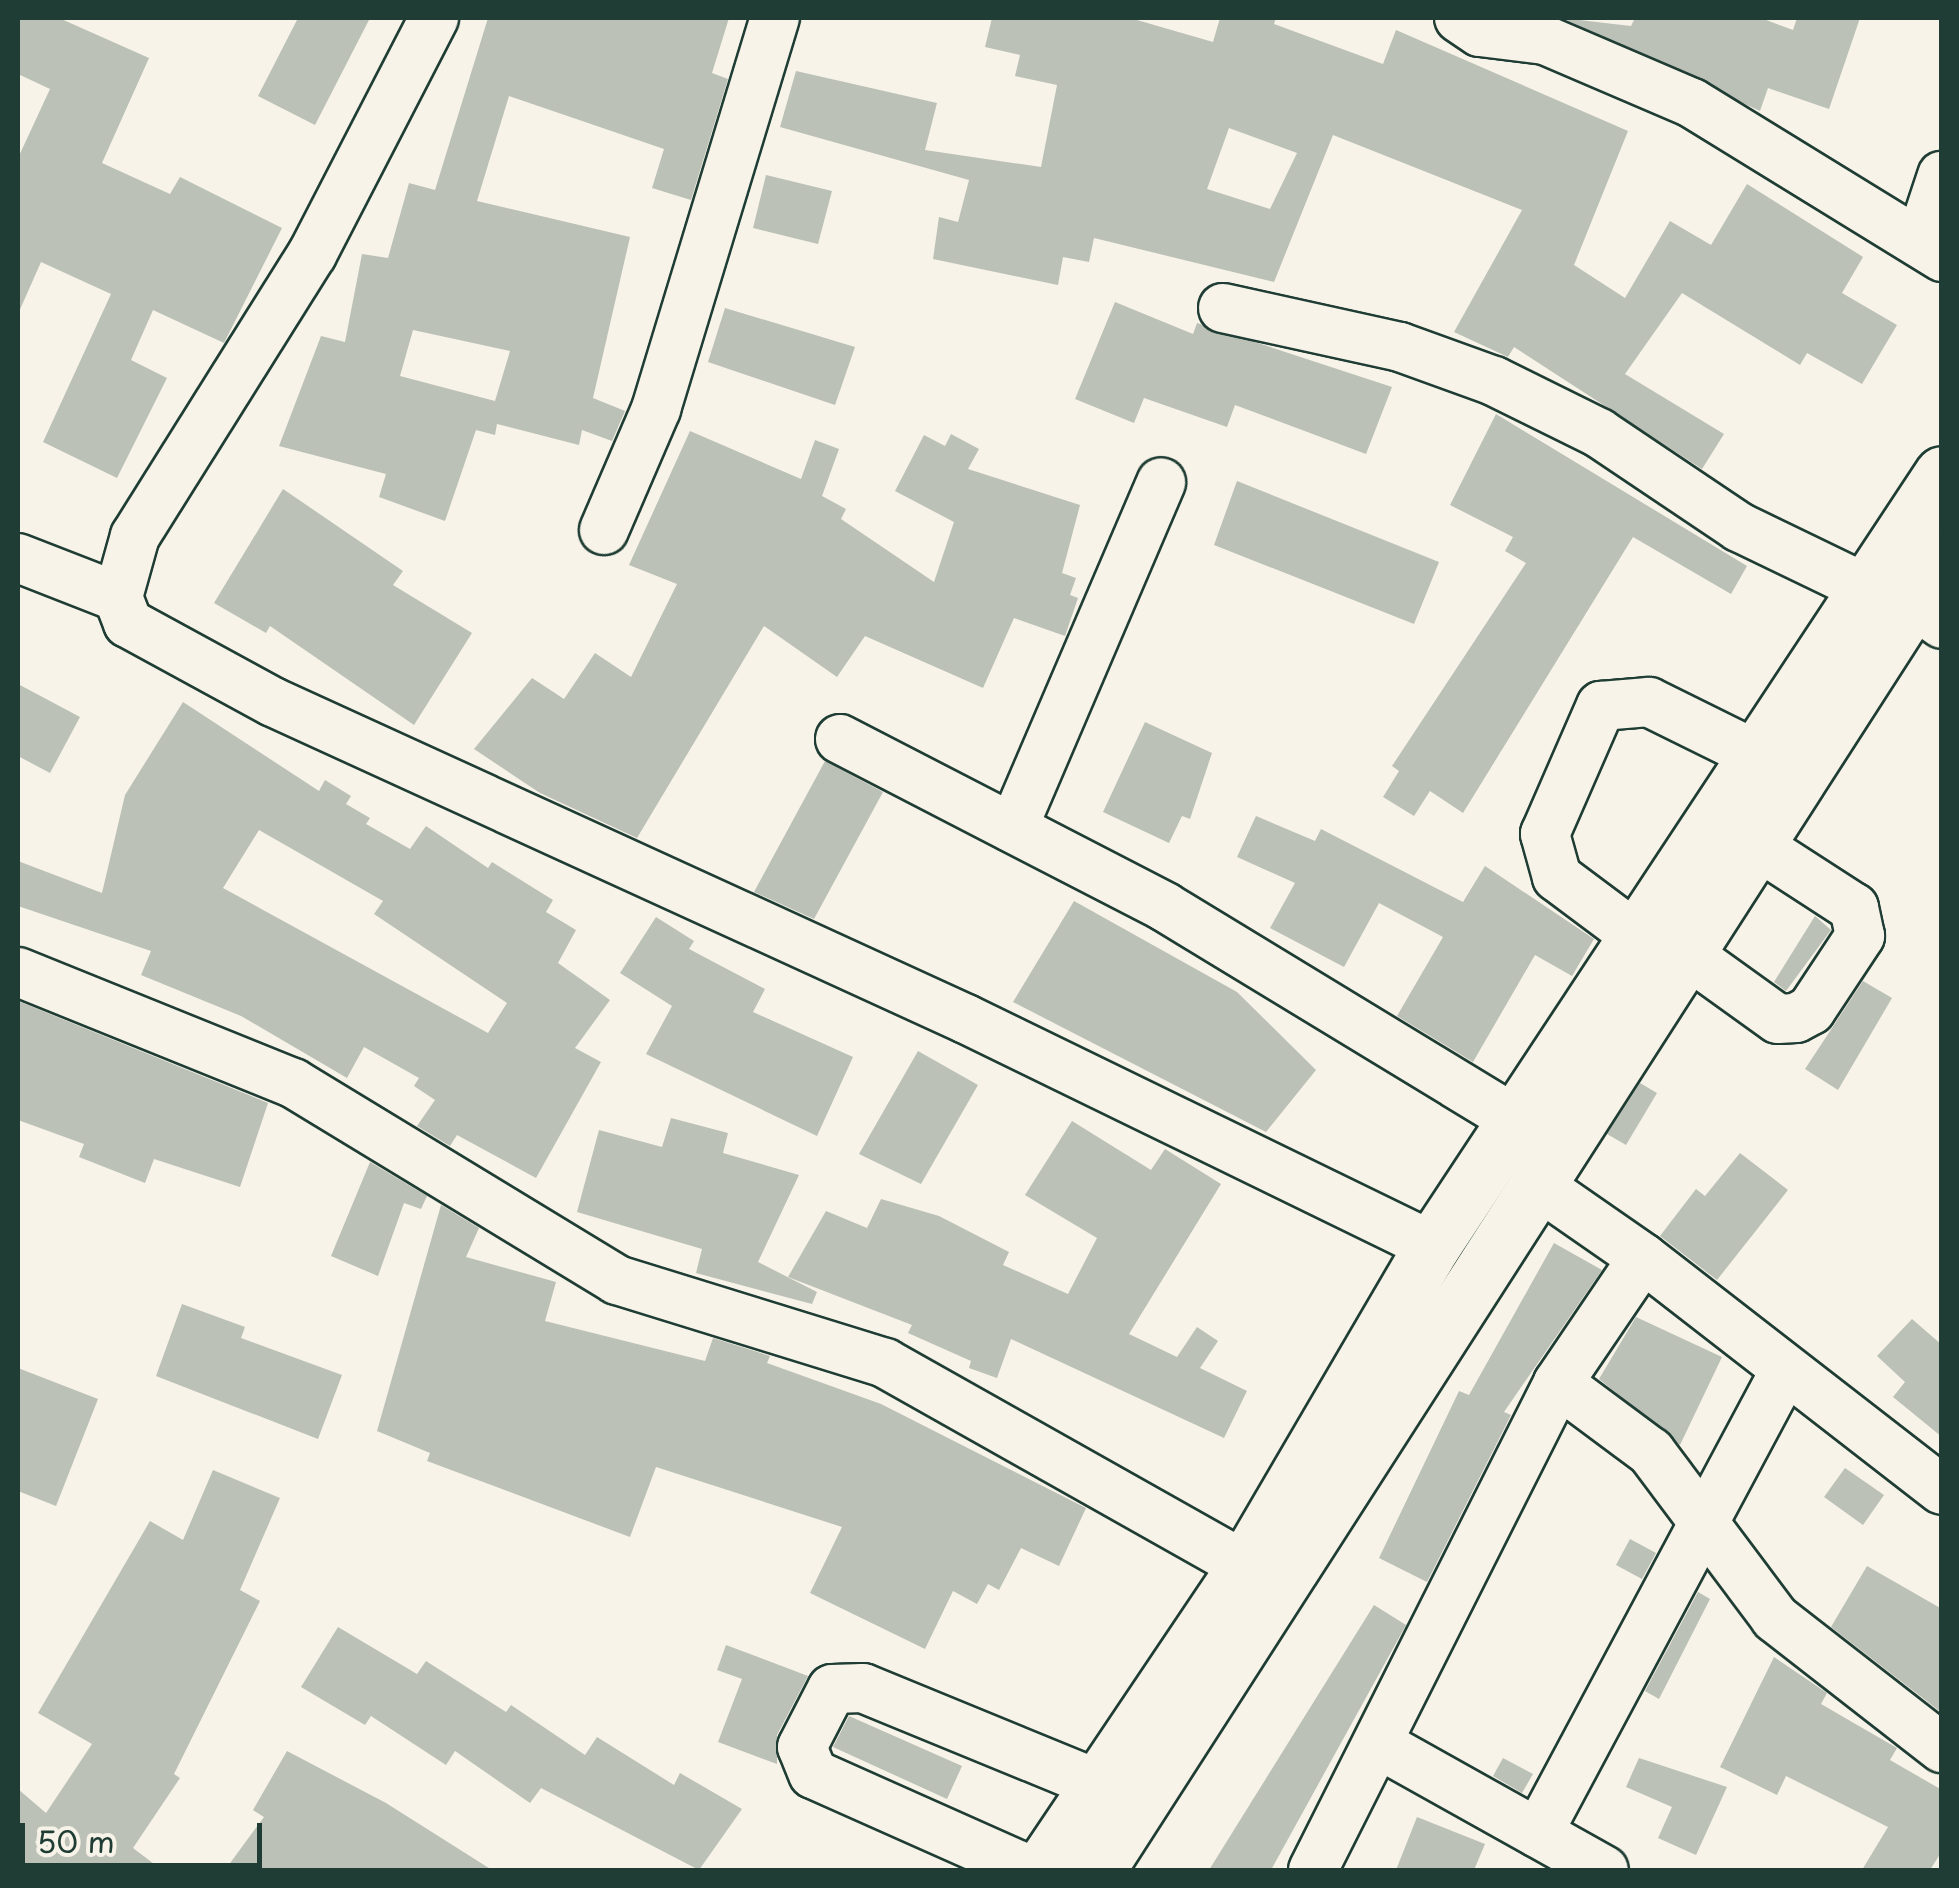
<!DOCTYPE html>
<style>
body{margin:0}
#map{position:relative;width:1959px;height:1888px;overflow:hidden;background:#f7f3e8;font-family:"Playpen Sans",sans-serif}
div>[style]{position:absolute}
[style*='--x']{left:calc(var(--x)*1px);top:calc(var(--y)*1px);width:calc(var(--w)*1px);rotate:calc(var(--a)*1deg)}
.building>*{inset:0;background:#bbc1b6}
.roads{filter:drop-shadow(2px 0 #1f3d34) drop-shadow(-2px 0 #1f3d34) drop-shadow(0 2px #1f3d34) drop-shadow(0 -2px #1f3d34)}
.minor>*{height:48px;margin:-24px;padding:0 24px;transform-origin:24px;border-radius:24px;background:#f7f3e8}
.major>*{height:55px;margin:-27.5px;padding:0 27.5px;transform-origin:27.5px;border-radius:27.5px;background:#f7f3e8}
span{translate:-50% -50%;white-space:nowrap;text-align:center;line-height:1.15;-webkit-text-stroke:8px #f7f3e8;paint-order:stroke}
.frame{position:absolute;inset:0;border:20px solid #1f3d34;pointer-events:none}
.scale{position:absolute;left:20px;top:1823px;width:242px;height:45px;box-sizing:border-box;border:5px solid #1f3d34;border-top:0;padding-left:12px;font-size:30px;line-height:35px;white-space:nowrap;color:#1f3d34;-webkit-text-stroke:8px #f7f3e8;paint-order:stroke}
</style>
<div id="map">
<div class="building">
<div style="clip-path:polygon(18px 18px,59px 18px,149px 58px,102px 163px,170px 194px,180px 177px,282px 228px,224px 343px,153px 310px,131px 360px,167px 378px,117px 478px,43px 442px,111px 294px,41px 262px,18px 314px,18px 158px,50px 89px,18px 74px)"></div>
<div style="clip-path:polygon(298px 18px,370px 18px,315px 125px,258px 96px)"></div>
<div style="clip-path:polygon(evenodd,488px 18px,729px 18px,712px 73px,728px 79px,691px 200px,652px 188px,664px 149px,509px 96px,477px 201px,630px 237px,593px 398px,625px 411px,612px 441px,582px 430px,579px 445px,497px 424px,495px 435px,476px 430px,445px 521px,379px 497px,386px 474px,279px 446px,321px 336px,345px 342px,362px 254px,388px 258px,409px 183px,435px 190px,488px 18px,413px 330px,510px 351px,495px 401px,400px 376px,413px 330px)"></div>
<div style="clip-path:polygon(evenodd,992px 18px,1130px 18px,1213px 42px,1220px 18px,1276px 18px,1274px 24px,1383px 64px,1396px 30px,1628px 131px,1574px 265px,1625px 298px,1670px 221px,1711px 245px,1747px 184px,1863px 257px,1842px 293px,1897px 325px,1862px 384px,1807px 353px,1800px 365px,1682px 293px,1625px 374px,1724px 434px,1702px 469px,1514px 347px,1508px 357px,1454px 332px,1522px 210px,1333px 135px,1274px 282px,1094px 238px,1089px 262px,1063px 257px,1058px 285px,933px 259px,939px 217px,958px 222px,969px 180px,780px 127px,796px 71px,937px 103px,925px 150px,1041px 167px,1057px 85px,1015px 76px,1020px 55px,985px 47px,992px 18px,1229px 128px,1297px 153px,1270px 209px,1207px 189px,1229px 128px)"></div>
<div style="clip-path:polygon(1562px 18px,1631px 26px,1635px 18px,1761px 18px,1793px 30px,1797px 18px,1860px 18px,1829px 109px,1768px 88px,1760px 111px)"></div>
<div style="clip-path:polygon(766px 175px,832px 191px,818px 244px,753px 228px)"></div>
<div style="clip-path:polygon(1115px 302px,1193px 334px,1197px 323px,1392px 387px,1366px 454px,1235px 405px,1227px 427px,1144px 398px,1134px 423px,1075px 399px)"></div>
<div style="clip-path:polygon(725px 308px,855px 347px,835px 405px,708px 362px)"></div>
<div style="clip-path:polygon(1496px 414px,1747px 566px,1731px 594px,1633px 537px,1463px 813px,1430px 791px,1414px 816px,1383px 797px,1399px 771px,1392px 766px,1526px 563px,1505px 551px,1513px 537px,1450px 505px)"></div>
<div style="clip-path:polygon(690px 431px,801px 479px,815px 440px,839px 449px,822px 496px,846px 509px,841px 519px,934px 582px,954px 522px,895px 491px,924px 435px,945px 446px,951px 434px,979px 449px,968px 469px,1080px 505px,1062px 573px,1076px 578px,1070px 595px,1078px 598px,1065px 636px,1014px 618px,983px 688px,865px 636px,837px 677px,764px 626px,637px 838px,540px 793px,474px 749px,532px 678px,564px 699px,595px 653px,631px 677px,677px 584px,629px 565px)"></div>
<div style="clip-path:polygon(1237px 481px,1439px 562px,1414px 624px,1214px 545px)"></div>
<div style="clip-path:polygon(283px 489px,403px 571px,393px 585px,472px 633px,414px 725px,270px 626px,266px 633px,214px 603px)"></div>
<div style="clip-path:polygon(18px 684px,80px 717px,50px 773px,18px 756px)"></div>
<div style="clip-path:polygon(evenodd,183px 702px,319px 791px,325px 780px,351px 796px,346px 804px,370px 818px,366px 824px,410px 849px,426px 826px,488px 868px,492px 862px,553px 900px,546px 912px,576px 930px,558px 963px,610px 1000px,575px 1048px,601px 1062px,536px 1178px,457px 1135px,450px 1146px,417px 1126px,435px 1100px,414px 1086px,419px 1078px,364px 1047px,347px 1078px,241px 1016px,141px 975px,151px 951px,18px 906px,18px 861px,102px 893px,125px 795px,183px 702px,259px 830px,383px 901px,374px 914px,507px 1003px,488px 1033px,223px 888px,259px 830px)"></div>
<div style="clip-path:polygon(1145px 722px,1212px 753px,1190px 819px,1182px 816px,1169px 843px,1103px 812px)"></div>
<div style="clip-path:polygon(825px 761px,883px 792px,814px 919px,754px 892px)"></div>
<div style="clip-path:polygon(1256px 816px,1315px 841px,1321px 829px,1463px 902px,1485px 866px,1594px 939px,1572px 976px,1535px 955px,1473px 1062px,1397px 1016px,1443px 937px,1379px 903px,1344px 967px,1270px 928px,1295px 883px,1237px 857px)"></div>
<div style="clip-path:polygon(1074px 901px,1237px 992px,1316px 1070px,1266px 1132px,1013px 1002px)"></div>
<div style="clip-path:polygon(1815px 916px,1831px 930px,1786px 991px,1774px 982px)"></div>
<div style="clip-path:polygon(656px 917px,694px 941px,689px 949px,765px 989px,753px 1012px,853px 1057px,817px 1136px,646px 1054px,672px 1006px,620px 973px)"></div>
<div style="clip-path:polygon(1863px 981px,1892px 998px,1838px 1090px,1805px 1069px)"></div>
<div style="clip-path:polygon(18px 1001px,268px 1103px,240px 1187px,154px 1159px,145px 1183px,79px 1157px,84px 1144px,18px 1120px)"></div>
<div style="clip-path:polygon(918px 1051px,978px 1085px,921px 1184px,859px 1154px)"></div>
<div style="clip-path:polygon(1640px 1083px,1657px 1093px,1626px 1145px,1607px 1134px)"></div>
<div style="clip-path:polygon(671px 1118px,728px 1133px,723px 1153px,799px 1175px,758px 1262px,817px 1292px,812px 1304px,696px 1273px,702px 1249px,577px 1212px,599px 1130px,662px 1147px)"></div>
<div style="clip-path:polygon(1072px 1121px,1151px 1170px,1165px 1149px,1221px 1184px,1129px 1334px,1177px 1357px,1197px 1327px,1218px 1341px,1200px 1368px,1247px 1391px,1224px 1438px,1011px 1339px,997px 1378px,969px 1368px,971px 1361px,908px 1333px,912px 1325px,788px 1277px,826px 1211px,867px 1228px,881px 1199px,939px 1216px,1009px 1252px,1003px 1265px,1068px 1294px,1097px 1238px,1025px 1195px)"></div>
<div style="clip-path:polygon(1740px 1153px,1788px 1190px,1717px 1280px,1660px 1236px,1696px 1189px,1705px 1196px)"></div>
<div style="clip-path:polygon(370px 1162px,427px 1196px,421px 1209px,404px 1203px,378px 1276px,331px 1256px)"></div>
<div style="clip-path:polygon(441px 1205px,479px 1228px,466px 1257px,556px 1282px,545px 1321px,705px 1361px,713px 1338px,770px 1356px,767px 1363px,881px 1404px,1086px 1508px,1059px 1566px,1021px 1548px,999px 1590px,988px 1584px,977px 1604px,953px 1591px,925px 1649px,810px 1593px,842px 1527px,656px 1467px,630px 1537px,427px 1461px,430px 1453px,377px 1431px)"></div>
<div style="clip-path:polygon(1554px 1243px,1602px 1270px,1504px 1412px,1511px 1415px,1427px 1582px,1379px 1558px,1459px 1391px,1469px 1395px)"></div>
<div style="clip-path:polygon(182px 1304px,245px 1327px,241px 1338px,342px 1375px,318px 1439px,156px 1376px)"></div>
<div style="clip-path:polygon(1636px 1317px,1722px 1357px,1680px 1445px,1599px 1379px)"></div>
<div style="clip-path:polygon(1912px 1319px,1942px 1345px,1942px 1437px,1893px 1397px,1905px 1382px,1877px 1356px)"></div>
<div style="clip-path:polygon(18px 1368px,98px 1399px,56px 1506px,18px 1491px)"></div>
<div style="clip-path:polygon(1845px 1468px,1884px 1495px,1863px 1525px,1824px 1497px)"></div>
<div style="clip-path:polygon(213px 1470px,280px 1498px,240px 1590px,260px 1601px,174px 1774px,180px 1778px,133px 1848px,162px 1870px,18px 1870px,18px 1789px,46px 1813px,92px 1744px,38px 1713px,150px 1521px,183px 1540px)"></div>
<div style="clip-path:polygon(1630px 1539px,1656px 1553px,1642px 1579px,1616px 1565px)"></div>
<div style="clip-path:polygon(1867px 1566px,1942px 1609px,1942px 1713px,1831px 1627px)"></div>
<div style="clip-path:polygon(1698px 1592px,1710px 1599px,1659px 1699px,1645px 1691px)"></div>
<div style="clip-path:polygon(1374px 1605px,1406px 1625px,1271px 1870px,1209px 1870px)"></div>
<div style="clip-path:polygon(338px 1627px,417px 1674px,426px 1661px,506px 1712px,511px 1705px,585px 1755px,597px 1737px,674px 1785px,680px 1773px,742px 1809px,699px 1870px,541px 1788px,530px 1803px,455px 1751px,446px 1765px,371px 1716px,365px 1725px,301px 1687px)"></div>
<div style="clip-path:polygon(726px 1645px,808px 1676px,777px 1735px,777px 1764px,718px 1742px,742px 1679px,717px 1670px)"></div>
<div style="clip-path:polygon(1774px 1657px,1827px 1693px,1821px 1704px,1897px 1748px,1890px 1760px,1942px 1790px,1942px 1851px,1930px 1870px,1862px 1870px,1888px 1827px,1786px 1776px,1777px 1795px,1720px 1767px)"></div>
<div style="clip-path:polygon(849px 1716px,962px 1766px,947px 1799px,833px 1747px)"></div>
<div style="clip-path:polygon(287px 1751px,386px 1803px,492px 1870px,225px 1870px,264px 1817px,253px 1810px)"></div>
<div style="clip-path:polygon(1503px 1758px,1533px 1774px,1522px 1793px,1493px 1776px)"></div>
<div style="clip-path:polygon(1639px 1758px,1727px 1787px,1696px 1855px,1658px 1838px,1672px 1807px,1626px 1787px)"></div>
<div style="clip-path:polygon(1417px 1817px,1485px 1844px,1474px 1870px,1396px 1870px)"></div>
</div>
<div class="roads">
<div class="minor">
<div style="--x:434;--y:18;--w:266;--a:117.3"></div>
<div style="--x:312;--y:254;--w:333;--a:122.1"></div>
<div style="--x:135;--y:536;--w:63;--a:105.6"></div>
<div style="--x:118;--y:597;--w:28;--a:69"></div>
<div style="--x:128;--y:623;--w:165;--a:28.6"></div>
<div style="--x:273;--y:702;--w:762;--a:24.58"></div>
<div style="--x:966;--y:1019;--w:518;--a:25.97"></div>
<div style="--x:1459;--y:18;--w:25;--a:34"></div>
<div style="--x:1480;--y:32;--w:65;--a:7"></div>
<div style="--x:1545;--y:40;--w:160;--a:23.2"></div>
<div style="--x:1692;--y:103;--w:294;--a:31.6"></div>
<div style="--x:1920;--y:242;--w:70;--a:-71.6"></div>
<div style="--x:1223;--y:308;--w:181;--a:12.4"></div>
<div style="--x:1400;--y:347;--w:100;--a:19.9"></div>
<div style="--x:1494;--y:381;--w:117;--a:26.3"></div>
<div style="--x:1599;--y:433;--w:169;--a:33.9"></div>
<div style="--x:1739;--y:527;--w:138;--a:25.8"></div>
<div style="--x:604;--y:530;--w:132;--a:-66.7"></div>
<div style="--x:656;--y:409;--w:409;--a:-73.1"></div>
<div style="--x:18;--y:558;--w:107;--a:21.3"></div>
<div style="--x:1912;--y:602;--w:37;--a:36"></div>
<div style="--x:840;--y:739;--w:366;--a:27.3"></div>
<div style="--x:1165;--y:907;--w:410;--a:31.3"></div>
<div style="--x:1013;--y:828;--w:376;--a:-66.8"></div>
<div style="--x:1636;--y:936;--w:99;--a:-143.2"></div>
<div style="--x:1557;--y:877;--w:45;--a:-105.6"></div>
<div style="--x:1545;--y:834;--w:140;--a:-66.4"></div>
<div style="--x:1601;--y:706;--w:48;--a:-4.8"></div>
<div style="--x:1649;--y:702;--w:117;--a:26.3"></div>
<div style="--x:1686;--y:953;--w:113;--a:35.7"></div>
<div style="--x:1778;--y:1019;--w:18;--a:-3"></div>
<div style="--x:1796;--y:1018;--w:17;--a:-28"></div>
<div style="--x:1811;--y:1010;--w:89;--a:-56.5"></div>
<div style="--x:1860;--y:936;--w:29;--a:-102"></div>
<div style="--x:1854;--y:908;--w:118;--a:-147.1"></div>
<div style="--x:18;--y:972;--w:297;--a:22"></div>
<div style="--x:293;--y:1083;--w:379;--a:31.3"></div>
<div style="--x:617;--y:1280;--w:281;--a:17.2"></div>
<div style="--x:885;--y:1363;--w:413;--a:29.4"></div>
<div style="--x:1643;--y:1258;--w:378;--a:37.8"></div>
<div style="--x:1558;--y:1383;--w:116;--a:36.6"></div>
<div style="--x:1651;--y:1452;--w:207;--a:53.2"></div>
<div style="--x:1775;--y:1618;--w:212;--a:37.9"></div>
<div style="--x:1382;--y:1746;--w:254;--a:29.2"></div>
<div style="--x:1538;--y:1833;--w:518;--a:-61.9"></div>
<div style="--x:1029;--y:1870;--w:236;--a:-156"></div>
<div style="--x:813;--y:1774;--w:29;--a:-112"></div>
<div style="--x:802;--y:1747;--w:65;--a:-62.7"></div>
<div style="--x:832;--y:1689;--w:31;--a:-2"></div>
<div style="--x:863;--y:1688;--w:251;--a:22.3"></div>
<div style="--x:1313;--y:1870;--w:545;--a:-63.29"></div>
<div style="--x:1558;--y:1383;--w:151;--a:-55.8"></div>
<div style="--x:1643;--y:1258;--w:128;--a:-145.2"></div>
</div>
<div class="major">
<div style="--x:1041;--y:1870;--w:366;--a:-56.1"></div>
<div style="--x:1245;--y:1566;--w:371;--a:-59.7"></div>
<div style="--x:1432;--y:1246;--w:925;--a:-56.55"></div>
<div style="--x:1097;--y:1870;--w:1562;--a:-57.26"></div>
</div>
</div>
<div class="frame"></div>
<div class="scale">50 m</div>
</div>
